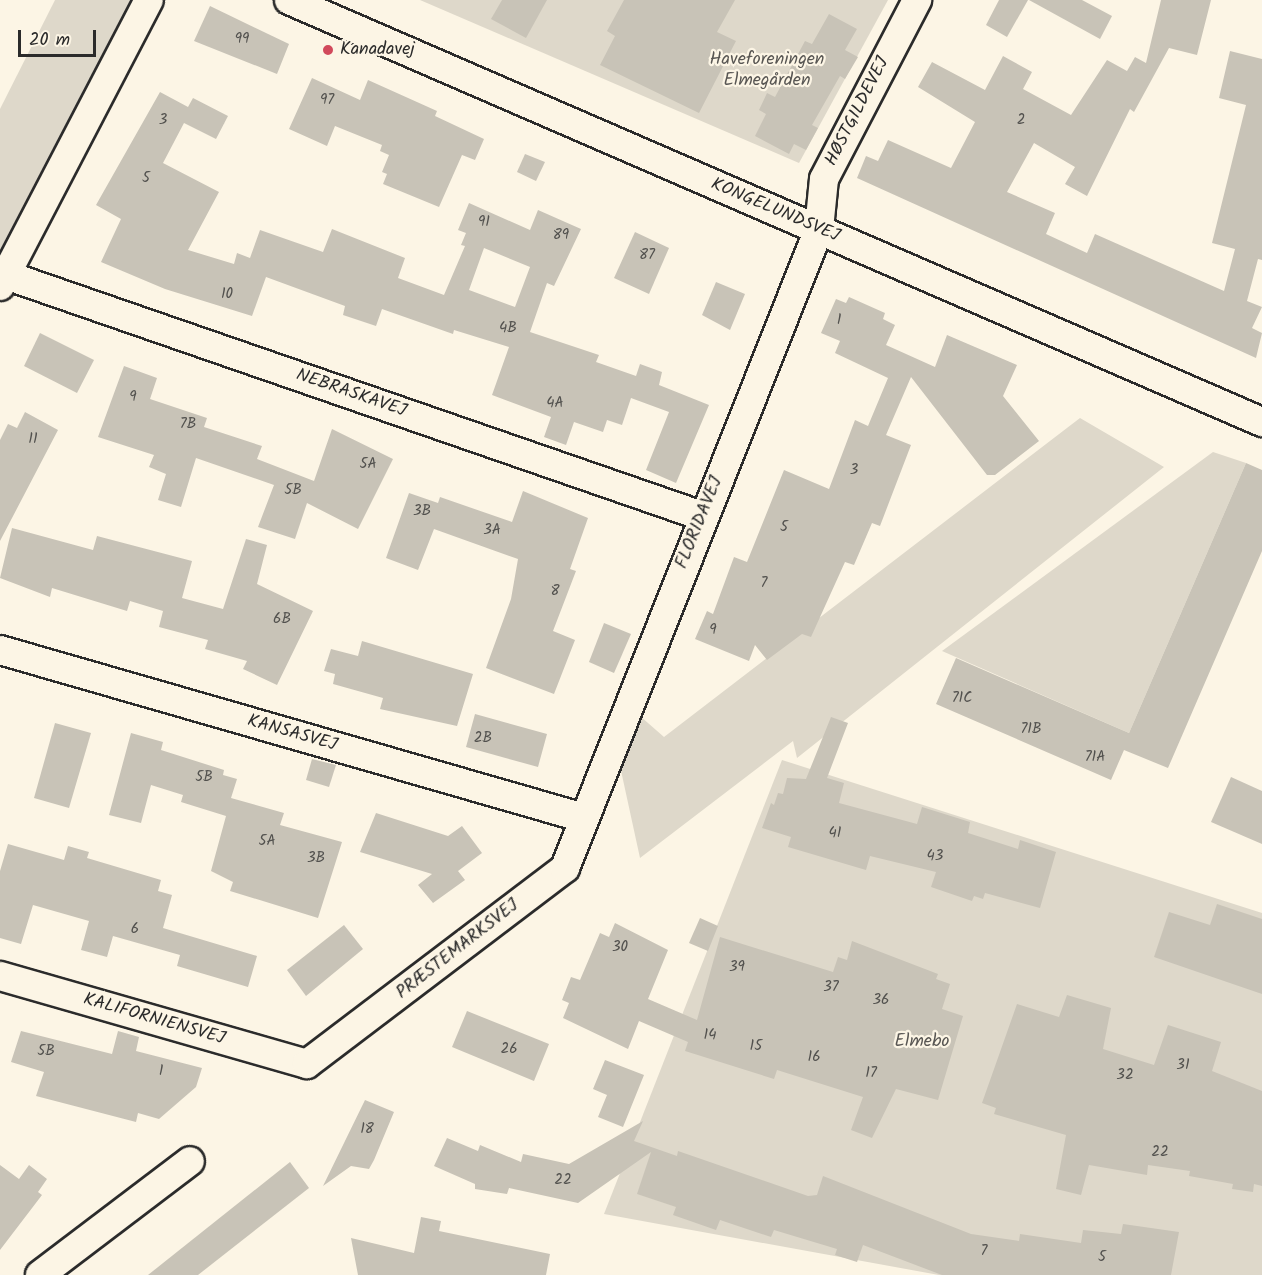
<!DOCTYPE html>
<meta charset="utf-8">
<style>
body{margin:0}
#map{position:relative;width:1262px;height:1275px;overflow:hidden;background:#fcf5e5;font-family:Kalam,sans-serif}
div>[style]{position:absolute}
[style*='--x']{left:calc(var(--x)*1px);top:calc(var(--y)*1px);width:calc(var(--w)*1px);rotate:calc(var(--a)*1deg)}
.green>*{inset:0;background:#ded8ca}
.building>*{inset:0;background:#c8c3b7}
.roads{filter:drop-shadow(2px 0 #2b2b2b) drop-shadow(-2px 0 #2b2b2b) drop-shadow(0 2px #2b2b2b) drop-shadow(0 -2px #2b2b2b)}
.minor>*{height:28px;margin:-14px;padding:0 14px;transform-origin:14px;border-radius:14px;background:#fcf5e5}
.dots>*{width:16px;height:16px;translate:-50% -50%;box-sizing:border-box;border:3px solid #fcf5e5;border-radius:50%}
span{translate:-50% -50%;white-space:nowrap;text-align:center;line-height:1.15;-webkit-text-stroke:4.5px #fcf5e5;paint-order:stroke}
.number-label{font-size:15px;color:#52514e}
.number-label span{-webkit-text-stroke-width:0}
.poi-label{font-size:18px;color:#2b2b2b}
.left{translate:0 -50%;text-align:left}
.park-label{font-size:18px;color:#585653}
.street-label{font-size:18px;color:#2b2b2b}
.scale{position:absolute;left:18px;top:30px;width:78px;height:27px;box-sizing:border-box;border:3px solid #2b2b2b;border-top:0;padding-left:8px;font-size:18px;line-height:21px;white-space:nowrap;color:#2b2b2b;-webkit-text-stroke:4px #fcf5e5;paint-order:stroke}
</style>
<div id="map">
<div class="green">
<div style="clip-path:polygon(55px 0,131px 0,0 250px,0 109px)"></div>
<div style="clip-path:polygon(420px 0,888px 0,799px 163px)"></div>
<div style="clip-path:polygon(1080px 418px,1164px 467px,797px 758px,793px 741px,640px 858px,620px 766px,640px 716px,664px 737px)"></div>
<div style="clip-path:polygon(1213px 452px,1246px 463px,1129px 733px,942px 651px)"></div>
<div style="clip-path:polygon(782px 760px,1262px 913px,1262px 1275px,939px 1275px,604px 1214px)"></div>
</div>
<div class="building">
<div style="clip-path:polygon(502px 0,547px 0,526px 38px,491px 19px)"></div>
<div style="clip-path:polygon(624px 0,735px 0,717px 32px,736px 41px,699px 113px,600px 65px,615px 36px,607px 31px)"></div>
<div style="clip-path:polygon(999px 0,1028px 0,1007px 37px,986px 25px)"></div>
<div style="clip-path:polygon(1029px 0,1082px 0,1112px 16px,1100px 39px)"></div>
<div style="clip-path:polygon(1161px 0,1211px 0,1197px 55px,1169px 48px,1134px 112px,1130px 109px,1087px 196px,1065px 184px,1075px 167px,1034px 143px,1007px 192px,1055px 213px,1046px 234px,1087px 253px,1095px 234px,1224px 291px,1235px 249px,1212px 243px,1246px 105px,1219px 98px,1230px 51px,1262px 59px,1262px 260px,1258px 259px,1247px 301px,1262px 307px,1252px 328px,1262px 333px,1256px 358px,857px 178px,866px 156px,878px 161px,888px 140px,951px 168px,975px 122px,918px 87px,932px 62px,985px 90px,1003px 56px,1032px 72px,1023px 89px,1071px 115px,1107px 60px,1127px 71px,1135px 57px,1146px 63px)"></div>
<div style="clip-path:polygon(210px 6px,289px 44px,277px 74px,194px 41px)"></div>
<div style="clip-path:polygon(829px 14px,857px 29px,845px 50px,858px 57px,845px 79px,840px 76px,812px 125px,818px 128px,806px 150px,794px 144px,789px 154px,755px 136px,766px 114px,759px 110px,767px 93px,775px 97px,805px 41px,812px 44px)"></div>
<div style="clip-path:polygon(312px 78px,360px 100px,368px 80px,437px 111px,435px 116px,484px 139px,475px 160px,462px 155px,439px 207px,383px 184px,387px 174px,382px 172px,389px 155px,380px 151px,382px 145px,335px 126px,327px 146px,289px 129px)"></div>
<div style="clip-path:polygon(evenodd,160px 92px,188px 107px,193px 98px,228px 116px,216px 139px,184px 123px,163px 163px,219px 192px,188px 250px,234px 264px,237px 253px,250px 258px,260px 230px,323px 252px,332px 229px,405px 258px,398px 278px,444px 295px,465px 246px,461px 245px,466px 233px,458px 230px,469px 203px,530px 230px,538px 210px,581px 229px,554px 286px,547px 283px,530px 332px,599px 355px,596px 362px,636px 376px,640px 364px,662px 372px,659px 385px,709px 405px,676px 483px,646px 470px,669px 412px,631px 398px,622px 425px,607px 420px,603px 432px,574px 422px,566px 445px,544px 437px,551px 417px,492px 395px,509px 347px,454px 330px,453px 334px,382px 309px,376px 326px,343px 315px,345px 306px,266px 277px,252px 316px,165px 289px,101px 262px,121px 219px,96px 205px,160px 92px,484px 248px,530px 267px,515px 307px,469px 290px,484px 248px)"></div>
<div style="clip-path:polygon(525px 154px,545px 162px,536px 181px,517px 172px)"></div>
<div style="clip-path:polygon(635px 232px,669px 248px,649px 294px,614px 278px)"></div>
<div style="clip-path:polygon(716px 282px,745px 294px,730px 330px,702px 315px)"></div>
<div style="clip-path:polygon(849px 297px,885px 313px,883px 319px,895px 325px,886px 345px,935px 367px,947px 335px,1017px 365px,1003px 396px,1039px 441px,995px 475px,987px 475px,911px 377px,886px 435px,911px 445px,880px 526px,872px 523px,854px 565px,845px 562px,811px 637px,802px 634px,767px 660px,755px 645px,749px 661px,695px 639px,707px 611px,713px 614px,734px 557px,747px 562px,784px 470px,829px 489px,855px 420px,868px 426px,888px 378px,835px 353px,840px 341px,821px 333px,836px 299px,846px 303px)"></div>
<div style="clip-path:polygon(40px 333px,94px 360px,77px 393px,24px 366px)"></div>
<div style="clip-path:polygon(124px 366px,157px 378px,150px 399px,207px 418px,204px 427px,262px 446px,257px 459px,314px 481px,332px 429px,393px 459px,358px 529px,307px 503px,295px 539px,258px 527px,274px 485px,196px 458px,181px 507px,158px 500px,166px 474px,149px 467px,154px 455px,98px 437px)"></div>
<div style="clip-path:polygon(25px 412px,58px 430px,0 541px,0 440px,8px 424px,17px 428px)"></div>
<div style="clip-path:polygon(1246px 463px,1262px 470px,1262px 551px,1168px 768px,1124px 750px,1111px 780px,936px 704px,956px 658px,1129px 733px)"></div>
<div style="clip-path:polygon(523px 491px,588px 518px,570px 569px,576px 571px,553px 631px,575px 640px,554px 694px,486px 668px,511px 599px,518px 559px,434px 529px,418px 570px,386px 558px,409px 493px,438px 503px,440px 497px,512px 522px)"></div>
<div style="clip-path:polygon(12px 528px,93px 550px,97px 536px,192px 561px,182px 598px,223px 609px,246px 539px,267px 545px,257px 584px,313px 611px,277px 685px,243px 669px,247px 661px,205px 649px,208px 640px,159px 627px,163px 611px,130px 601px,127px 611px,52px 588px,50px 597px,0 578px)"></div>
<div style="clip-path:polygon(604px 623px,631px 634px,614px 673px,589px 662px)"></div>
<div style="clip-path:polygon(362px 641px,473px 674px,457px 726px,380px 709px,383px 698px,333px 684px,335px 674px,324px 671px,331px 649px,358px 656px)"></div>
<div style="clip-path:polygon(475px 714px,547px 734px,538px 767px,466px 747px)"></div>
<div style="clip-path:polygon(831px 717px,848px 723px,827px 778px,844px 783px,839px 803px,917px 824px,922px 807px,970px 822px,968px 833px,1018px 849px,1020px 840px,1056px 852px,1040px 908px,985px 893px,983px 899px,974px 896px,972px 901px,931px 887px,936px 872px,870px 856px,866px 870px,788px 847px,791px 837px,762px 828px,771px 803px,774px 805px,778px 793px,783px 794px,787px 778px,806px 779px)"></div>
<div style="clip-path:polygon(55px 723px,91px 733px,69px 808px,34px 798px)"></div>
<div style="clip-path:polygon(131px 733px,163px 742px,161px 750px,224px 770px,223px 775px,237px 779px,231px 798px,284px 813px,280px 825px,342px 842px,318px 918px,230px 891px,233px 882px,211px 871px,226px 816px,181px 802px,183px 795px,151px 785px,141px 823px,109px 815px)"></div>
<div style="clip-path:polygon(312px 759px,336px 765px,329px 787px,306px 780px)"></div>
<div style="clip-path:polygon(1231px 777px,1262px 791px,1262px 844px,1211px 822px)"></div>
<div style="clip-path:polygon(376px 813px,448px 836px,462px 826px,482px 853px,458px 871px,465px 880px,433px 903px,418px 885px,432px 874px,360px 852px)"></div>
<div style="clip-path:polygon(8px 844px,64px 860px,68px 846px,89px 852px,87px 858px,161px 880px,158px 891px,172px 895px,163px 928px,257px 956px,248px 987px,177px 966px,180px 955px,113px 936px,107px 957px,81px 950px,89px 921px,33px 905px,21px 944px,0 938px,0 871px)"></div>
<div style="clip-path:polygon(1217px 904px,1262px 919px,1262px 994px,1154px 957px,1169px 912px,1210px 925px)"></div>
<div style="clip-path:polygon(700px 918px,718px 926px,708px 951px,689px 943px)"></div>
<div style="clip-path:polygon(615px 923px,668px 950px,648px 999px,697px 1020px,720px 937px,833px 972px,838px 957px,847px 960px,852px 941px,938px 974px,936px 979px,950px 984px,942px 1009px,963px 1016px,938px 1100px,896px 1089px,872px 1138px,851px 1130px,863px 1097px,777px 1070px,774px 1079px,685px 1051px,688px 1042px,639px 1021px,628px 1049px,563px 1018px,569px 1003px,562px 1000px,571px 977px,580px 980px,600px 933px,609px 937px)"></div>
<div style="clip-path:polygon(344px 925px,363px 949px,306px 996px,287px 970px)"></div>
<div style="clip-path:polygon(1067px 995px,1111px 1008px,1103px 1049px,1154px 1065px,1168px 1025px,1221px 1042px,1212px 1071px,1262px 1091px,1262px 1186px,1254px 1184px,1253px 1192px,1232px 1189px,1233px 1184px,1189px 1176px,1190px 1171px,1148px 1165px,1147px 1175px,1089px 1165px,1081px 1195px,1056px 1189px,1066px 1135px,994px 1114px,996px 1108px,982px 1103px,1017px 1004px,1059px 1017px)"></div>
<div style="clip-path:polygon(467px 1011px,549px 1044px,534px 1081px,452px 1047px)"></div>
<div style="clip-path:polygon(21px 1031px,112px 1054px,118px 1031px,139px 1037px,136px 1051px,202px 1068px,196px 1087px,159px 1119px,138px 1113px,136px 1122px,36px 1096px,44px 1072px,11px 1062px)"></div>
<div style="clip-path:polygon(605px 1060px,644px 1075px,623px 1127px,598px 1117px,607px 1095px,593px 1089px)"></div>
<div style="clip-path:polygon(365px 1100px,394px 1112px,374px 1160px,369px 1169px,351px 1166px,323px 1186px)"></div>
<div style="clip-path:polygon(643px 1121px,634px 1141px,677px 1156px,678px 1151px,808px 1196px,817px 1195px,823px 1176px,971px 1234px,1019px 1241px,1020px 1234px,1081px 1243px,1083px 1230px,1121px 1234px,1123px 1224px,1179px 1232px,1171px 1275px,942px 1275px,863px 1245px,857px 1262px,835px 1255px,837px 1249px,774px 1230px,771px 1237px,720px 1220px,716px 1230px,673px 1215px,676px 1207px,637px 1194px,651px 1152px,578px 1203px,509px 1188px,507px 1194px,475px 1189px,475px 1184px,434px 1166px,447px 1138px,478px 1151px,480px 1145px,521px 1162px,523px 1154px,569px 1164px)"></div>
<div style="clip-path:polygon(290px 1162px,309px 1188px,198px 1275px,148px 1275px)"></div>
<div style="clip-path:polygon(0 1165px,19px 1179px,29px 1165px,47px 1179px,38px 1192px,42px 1195px,0 1250px)"></div>
<div style="clip-path:polygon(421px 1217px,441px 1221px,439px 1231px,550px 1254px,546px 1275px,358px 1275px,351px 1238px,414px 1253px)"></div>
</div>
<div class="roads">
<div class="minor">
<div style="--x:289;--y:0;--w:1061;--a:23.45"></div>
<div style="--x:0;--y:273;--w:743;--a:19.09"></div>
<div style="--x:0;--y:286;--w:322;--a:-62.5"></div>
<div style="--x:0;--y:650;--w:608;--a:16.05"></div>
<div style="--x:0;--y:976;--w:319;--a:16"></div>
<div style="--x:307;--y:1064;--w:324;--a:-37.2"></div>
<div style="--x:565;--y:868;--w:688;--a:-68.32"></div>
<div style="--x:819;--y:229;--w:50;--a:-84.3"></div>
<div style="--x:824;--y:179;--w:202;--a:-62.5"></div>
<div style="--x:40;--y:1275;--w:188;--a:-37.2"></div>
</div>
</div>
<div class="dots">
<div style="left:328px;top:50px;background:#d1495b"></div>
</div>
<div class="number-label">
<span style="left:242px;top:40px">99</span>
<span style="left:327px;top:101px">97</span>
<span style="left:163px;top:121px">3</span>
<span style="left:1021px;top:121px">2</span>
<span style="left:146px;top:179px">5</span>
<span style="left:484px;top:223px">91</span>
<span style="left:561px;top:236px">89</span>
<span style="left:647px;top:256px">87</span>
<span style="left:227px;top:295px">10</span>
<span style="left:839px;top:321px">1</span>
<span style="left:508px;top:329px">4B</span>
<span style="left:133px;top:398px">9</span>
<span style="left:555px;top:404px">4A</span>
<span style="left:188px;top:425px">7B</span>
<span style="left:33px;top:440px">11</span>
<span style="left:368px;top:465px">5A</span>
<span style="left:854px;top:471px">3</span>
<span style="left:293px;top:491px">5B</span>
<span style="left:422px;top:512px">3B</span>
<span style="left:784px;top:528px">5</span>
<span style="left:492px;top:531px">3A</span>
<span style="left:764px;top:584px">7</span>
<span style="left:555px;top:592px">8</span>
<span style="left:282px;top:620px">6B</span>
<span style="left:713px;top:631px">9</span>
<span style="left:962px;top:699px">71C</span>
<span style="left:1031px;top:730px">71B</span>
<span style="left:483px;top:739px">2B</span>
<span style="left:1095px;top:758px">71A</span>
<span style="left:204px;top:778px">5B</span>
<span style="left:835px;top:834px">41</span>
<span style="left:267px;top:842px">5A</span>
<span style="left:935px;top:857px">43</span>
<span style="left:316px;top:859px">3B</span>
<span style="left:135px;top:930px">6</span>
<span style="left:620px;top:948px">30</span>
<span style="left:737px;top:968px">39</span>
<span style="left:831px;top:988px">37</span>
<span style="left:881px;top:1001px">36</span>
<span style="left:710px;top:1036px">14</span>
<span style="left:756px;top:1047px">15</span>
<span style="left:509px;top:1050px">26</span>
<span style="left:46px;top:1052px">5B</span>
<span style="left:814px;top:1058px">16</span>
<span style="left:1183px;top:1066px">31</span>
<span style="left:161px;top:1072px">1</span>
<span style="left:871px;top:1074px">17</span>
<span style="left:1125px;top:1076px">32</span>
<span style="left:367px;top:1130px">18</span>
<span style="left:1160px;top:1153px">22</span>
<span style="left:563px;top:1181px">22</span>
<span style="left:984px;top:1252px">7</span>
<span style="left:1102px;top:1258px">5</span>
</div>
<div class="poi-label">
<span class="left" style="left:340px;top:50px">Kanadavej</span>
</div>
<div class="park-label">
<span style="left:767px;top:71px">Haveforeningen<br>Elmegården</span>
<span style="left:922px;top:1042px">Elmebo</span>
</div>
<div class="street-label">
<span style="left:858px;top:112px;rotate:-63deg">HØSTGILDEVEJ</span>
<span style="left:775px;top:211px;rotate:23deg">KONGELUNDSVEJ</span>
<span style="left:351px;top:394px;rotate:19deg">NEBRASKAVEJ</span>
<span style="left:700px;top:523px;rotate:-68deg">FLORIDAVEJ</span>
<span style="left:292px;top:734px;rotate:16deg">KANSASVEJ</span>
<span style="left:458px;top:950px;rotate:-38deg">PRÆSTEMARKSVEJ</span>
<span style="left:154px;top:1020px;rotate:16deg">KALIFORNIENSVEJ</span>
</div>
<div class="scale">20 m</div>
</div>
